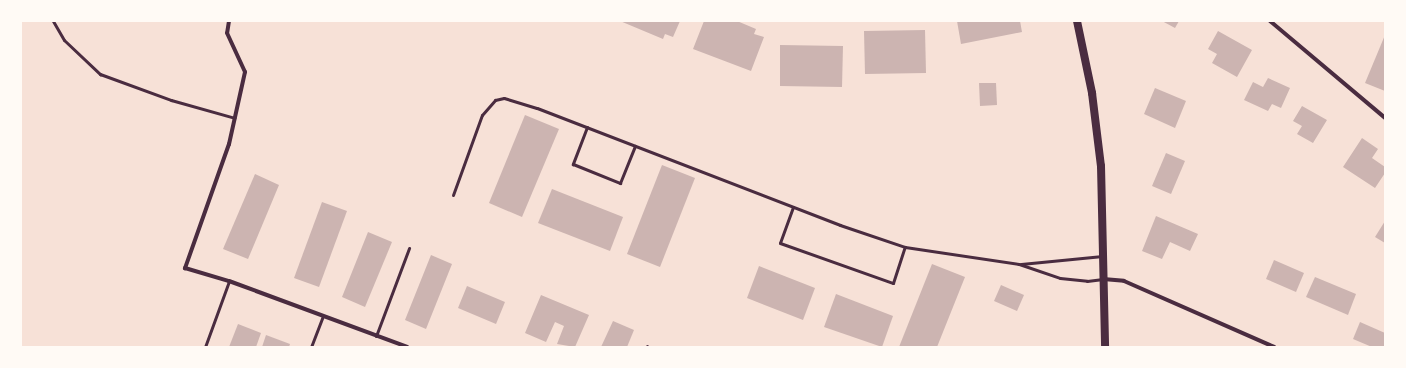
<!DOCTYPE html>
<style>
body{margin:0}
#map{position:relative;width:1406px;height:368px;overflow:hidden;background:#f7e1d7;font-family:Manrope,sans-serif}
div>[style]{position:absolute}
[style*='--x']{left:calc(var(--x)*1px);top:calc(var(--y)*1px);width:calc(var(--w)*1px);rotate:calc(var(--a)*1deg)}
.building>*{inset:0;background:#ccb4b1}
.service>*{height:3px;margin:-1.5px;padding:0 1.5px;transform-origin:1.5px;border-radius:1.5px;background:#4a2c40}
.minor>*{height:4px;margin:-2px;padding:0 2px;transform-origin:2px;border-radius:2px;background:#4a2c40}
.secondary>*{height:8px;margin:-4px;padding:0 4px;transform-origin:4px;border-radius:4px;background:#4a2c40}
span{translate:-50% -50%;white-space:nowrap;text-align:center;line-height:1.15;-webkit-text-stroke:4px #fffaf5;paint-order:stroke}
.frame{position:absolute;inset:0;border:22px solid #fffaf5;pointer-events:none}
</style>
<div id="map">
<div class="building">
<div style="clip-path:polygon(620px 21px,680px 21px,673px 37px,665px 34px,663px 39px)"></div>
<div style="clip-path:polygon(704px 21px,737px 21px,756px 29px,754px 34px,764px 37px,751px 71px,693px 49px)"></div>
<div style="clip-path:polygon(957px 21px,1020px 21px,1022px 32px,961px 44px)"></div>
<div style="clip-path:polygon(1162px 21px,1179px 21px,1175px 28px)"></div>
<div style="clip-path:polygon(925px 30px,926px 73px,865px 74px,864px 31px)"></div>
<div style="clip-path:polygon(1218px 31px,1252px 50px,1237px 77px,1212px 63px,1217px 54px,1208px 49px)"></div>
<div style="clip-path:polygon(1385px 35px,1385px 91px,1365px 83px)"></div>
<div style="clip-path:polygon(780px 45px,843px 46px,842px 87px,780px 86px)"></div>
<div style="clip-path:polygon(1268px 78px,1290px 88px,1281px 108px,1272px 104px,1268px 111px,1244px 100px,1253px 82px,1263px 87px)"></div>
<div style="clip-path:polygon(979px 83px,996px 83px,997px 105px,980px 106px)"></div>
<div style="clip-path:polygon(1155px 88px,1186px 101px,1175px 128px,1144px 114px)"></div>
<div style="clip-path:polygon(1302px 106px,1327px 120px,1313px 143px,1297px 134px,1302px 126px,1293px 121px)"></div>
<div style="clip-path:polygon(525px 115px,559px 129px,522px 217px,489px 203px)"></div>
<div style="clip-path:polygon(1362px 138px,1378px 149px,1372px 158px,1385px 167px,1385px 173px,1375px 188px,1343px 167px)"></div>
<div style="clip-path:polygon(1166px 153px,1185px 161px,1171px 194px,1152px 186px)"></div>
<div style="clip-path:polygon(662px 165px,695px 178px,660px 267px,627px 254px)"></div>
<div style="clip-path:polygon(255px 174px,279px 185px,248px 259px,223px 249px)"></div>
<div style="clip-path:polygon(552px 189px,623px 217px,610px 251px,538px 223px)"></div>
<div style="clip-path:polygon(322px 202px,347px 211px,319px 287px,294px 278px)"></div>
<div style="clip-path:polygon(1156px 216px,1198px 234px,1190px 251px,1170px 242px,1162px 259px,1142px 251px)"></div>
<div style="clip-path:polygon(1385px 221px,1385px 243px,1375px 237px)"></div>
<div style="clip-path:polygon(368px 232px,392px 242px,365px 307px,342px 297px)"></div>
<div style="clip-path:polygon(431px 255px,452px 264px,426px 329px,405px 320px)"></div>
<div style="clip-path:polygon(1274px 260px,1304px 273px,1296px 292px,1266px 279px)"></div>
<div style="clip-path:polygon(932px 264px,965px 277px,937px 347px,899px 347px)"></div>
<div style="clip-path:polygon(759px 266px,815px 288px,803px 320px,747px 298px)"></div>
<div style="clip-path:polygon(1315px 277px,1356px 294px,1348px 315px,1306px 297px)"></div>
<div style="clip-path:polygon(1001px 285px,1024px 295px,1017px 311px,994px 301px)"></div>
<div style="clip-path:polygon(467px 286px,505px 302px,496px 324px,458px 308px)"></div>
<div style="clip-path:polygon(836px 294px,893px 316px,882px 347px,824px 327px)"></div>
<div style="clip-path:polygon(541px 295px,589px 315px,575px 347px,557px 344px,564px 326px,555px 322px,546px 342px,525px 333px)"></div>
<div style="clip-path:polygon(613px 321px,634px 330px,627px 347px,601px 347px)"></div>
<div style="clip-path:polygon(1360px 322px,1385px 333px,1385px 347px,1372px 347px,1353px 339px)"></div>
<div style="clip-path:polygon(238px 324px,261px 333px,256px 347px,229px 347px)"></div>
<div style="clip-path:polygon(266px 335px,290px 344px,289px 347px,262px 347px)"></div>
</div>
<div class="service">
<div style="--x:53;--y:21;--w:22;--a:60"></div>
<div style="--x:64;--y:40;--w:50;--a:43.4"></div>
<div style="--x:100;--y:74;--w:76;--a:20.1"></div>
<div style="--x:171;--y:100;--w:66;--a:15.7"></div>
<div style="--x:587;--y:127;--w:40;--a:111"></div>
<div style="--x:573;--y:164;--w:51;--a:22"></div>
<div style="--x:620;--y:183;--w:40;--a:-68"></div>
<div style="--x:453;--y:195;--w:85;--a:-70.1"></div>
<div style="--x:482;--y:115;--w:20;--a:-49"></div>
<div style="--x:495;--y:100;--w:9;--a:-13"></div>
<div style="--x:504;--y:98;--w:34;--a:17"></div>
<div style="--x:537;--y:108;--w:325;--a:21.1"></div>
<div style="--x:840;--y:225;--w:69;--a:18.7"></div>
<div style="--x:905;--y:247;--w:115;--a:8.5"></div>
<div style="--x:1019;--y:264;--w:43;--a:18.9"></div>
<div style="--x:1060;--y:278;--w:27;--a:6"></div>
<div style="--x:1087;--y:281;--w:16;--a:-7"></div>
<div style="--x:793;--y:207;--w:38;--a:110"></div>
<div style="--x:780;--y:243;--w:120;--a:19.5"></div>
<div style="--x:893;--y:283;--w:38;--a:-72"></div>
<div style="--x:1021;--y:264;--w:82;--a:-5.6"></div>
<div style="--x:376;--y:336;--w:94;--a:-69.4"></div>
<div style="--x:205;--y:347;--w:70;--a:-70"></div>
<div style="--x:311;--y:347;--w:33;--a:-69"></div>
<div style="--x:647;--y:347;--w:1;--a:-90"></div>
</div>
<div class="minor">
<div style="--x:229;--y:21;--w:12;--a:99"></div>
<div style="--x:227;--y:33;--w:43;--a:65.2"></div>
<div style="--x:245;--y:72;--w:74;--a:102.5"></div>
<div style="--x:229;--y:144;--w:132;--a:109.5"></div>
<div style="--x:185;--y:268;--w:46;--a:16.5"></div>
<div style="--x:229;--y:281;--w:190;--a:20.3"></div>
<div style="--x:1270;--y:21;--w:150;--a:40.1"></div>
<div style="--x:1103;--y:279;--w:21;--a:5"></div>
<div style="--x:1124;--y:281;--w:164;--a:23.7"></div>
</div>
<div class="secondary">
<div style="--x:1077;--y:21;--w:74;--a:78.2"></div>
<div style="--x:1092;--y:93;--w:74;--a:83"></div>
<div style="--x:1101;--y:166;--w:181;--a:88.7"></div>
</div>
<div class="frame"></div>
</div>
